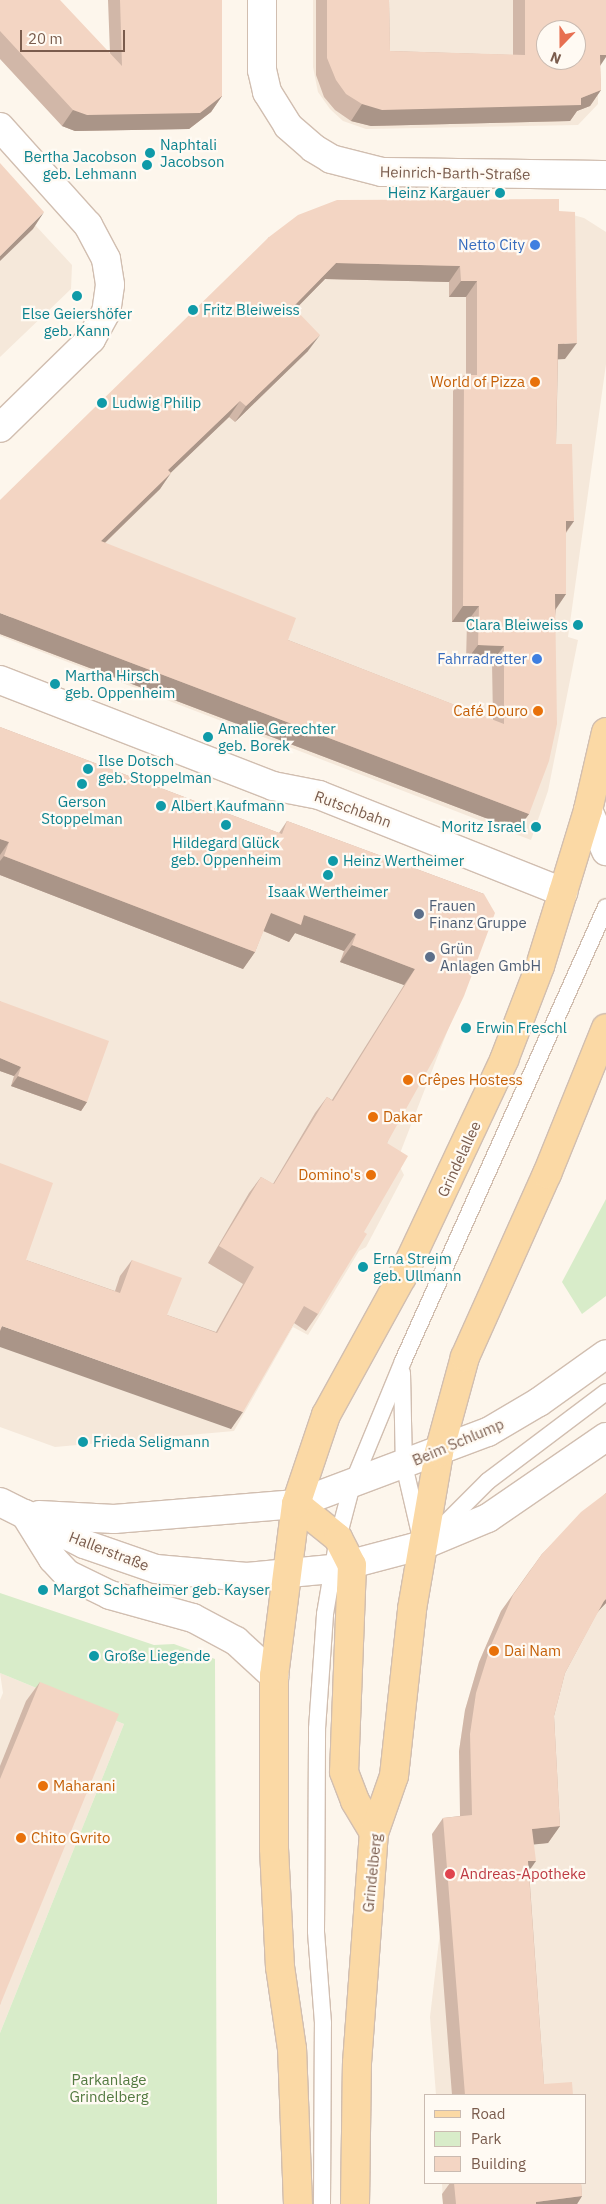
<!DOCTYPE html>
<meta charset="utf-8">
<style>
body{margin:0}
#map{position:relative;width:606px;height:2204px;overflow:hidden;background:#fdf6ec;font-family:"IBM Plex Sans",sans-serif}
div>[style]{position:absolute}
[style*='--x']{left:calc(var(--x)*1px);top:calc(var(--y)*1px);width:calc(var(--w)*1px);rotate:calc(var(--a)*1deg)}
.residential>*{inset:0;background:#f5e8da}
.green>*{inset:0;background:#d8ecc9}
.roads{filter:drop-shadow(1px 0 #d1beb0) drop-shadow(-1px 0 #d1beb0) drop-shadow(0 1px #d1beb0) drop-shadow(0 -1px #d1beb0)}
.service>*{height:16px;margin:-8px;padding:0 8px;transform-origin:8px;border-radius:8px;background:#fff}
.minor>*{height:28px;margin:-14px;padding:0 14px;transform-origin:14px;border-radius:14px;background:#fff}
.tertiary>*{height:28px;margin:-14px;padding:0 14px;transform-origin:14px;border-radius:14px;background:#fff}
.secondary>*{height:28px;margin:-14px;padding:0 14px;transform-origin:14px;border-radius:14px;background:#fff}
.primary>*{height:28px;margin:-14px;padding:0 14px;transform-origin:14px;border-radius:14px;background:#fbd9a5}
.wall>*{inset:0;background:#d1b7a8}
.shaded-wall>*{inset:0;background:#aa9588}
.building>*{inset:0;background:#f3d5c3}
.dots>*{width:14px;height:14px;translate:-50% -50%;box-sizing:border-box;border:2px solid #fffaf3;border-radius:50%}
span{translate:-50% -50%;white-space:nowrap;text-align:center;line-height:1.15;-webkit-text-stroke:4.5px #fffaf3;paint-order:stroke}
.culture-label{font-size:15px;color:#0d838f}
.left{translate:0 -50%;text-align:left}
.right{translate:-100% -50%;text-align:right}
.street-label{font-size:15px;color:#7a5c4d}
.shop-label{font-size:15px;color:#366cbe}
.food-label{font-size:15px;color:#c56008}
.service-label{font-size:15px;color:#4e5e75}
.health-label{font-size:15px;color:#be3a42}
.park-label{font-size:15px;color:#537a41}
.legend{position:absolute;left:424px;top:2094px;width:162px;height:90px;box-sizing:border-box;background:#fffaf3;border:1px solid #cabbb1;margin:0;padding:6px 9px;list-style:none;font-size:15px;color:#7a5c4d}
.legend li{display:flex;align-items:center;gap:10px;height:25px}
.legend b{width:25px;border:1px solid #cabbb1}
.north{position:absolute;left:536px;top:20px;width:50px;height:50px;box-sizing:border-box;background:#fffaf3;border:1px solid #cabbb1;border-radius:50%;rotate:202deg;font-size:14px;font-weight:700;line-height:20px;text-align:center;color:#7a5c4d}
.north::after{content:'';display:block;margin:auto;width:18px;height:22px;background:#e76f51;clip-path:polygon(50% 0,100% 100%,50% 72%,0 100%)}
.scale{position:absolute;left:20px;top:30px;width:105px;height:22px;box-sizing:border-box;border:2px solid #7a5c4d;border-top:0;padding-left:6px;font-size:15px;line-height:18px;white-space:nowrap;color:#7a5c4d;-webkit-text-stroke:4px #fffaf3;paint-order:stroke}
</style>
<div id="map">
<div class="residential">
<div style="clip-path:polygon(evenodd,313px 0,597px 0,598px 104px,578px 125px,366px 129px,343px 121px,330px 109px,318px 92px,313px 67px,313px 0,546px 30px,576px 30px,576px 60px,546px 60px,546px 30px)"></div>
<div style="clip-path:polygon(0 187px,72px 265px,71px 289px,0 357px)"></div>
<div style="clip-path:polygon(566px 213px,584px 218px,606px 232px,606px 364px,568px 637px,578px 640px,548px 791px,531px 840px,0 636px,0 503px,262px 246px)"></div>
<div style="clip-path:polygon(0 730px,487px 929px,397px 1161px,404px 1175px,366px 1247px,359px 1251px,308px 1335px,293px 1327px,234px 1431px,55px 1447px,0 1427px)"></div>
<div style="clip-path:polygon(606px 1500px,606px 2204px,443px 2204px,442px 2183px,585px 2183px,585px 2095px,436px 2095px,430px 2017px,440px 1932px,461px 1832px,459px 1751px,465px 1710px,479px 1662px,501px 1612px,530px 1570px)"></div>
<div style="clip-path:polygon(0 1673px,124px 1724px,0 2033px,0 1700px,3px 1693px)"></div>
</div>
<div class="green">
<div style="clip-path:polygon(606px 1199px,606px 1296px,582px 1314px,562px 1282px)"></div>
<div style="clip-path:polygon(0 1593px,154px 1645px,174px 1644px,215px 1659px,217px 2204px,0 2204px,0 2033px,124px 1724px,0 1673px)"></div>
</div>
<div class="roads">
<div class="service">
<div style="--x:402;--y:1373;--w:92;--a:88.8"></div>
<div style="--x:404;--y:1465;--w:71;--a:76.9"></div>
<div style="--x:434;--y:1535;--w:76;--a:-45"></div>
<div style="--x:488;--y:1481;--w:148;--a:-37"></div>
<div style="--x:322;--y:2204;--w:181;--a:-89.7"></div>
<div style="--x:323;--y:2023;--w:92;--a:-94.4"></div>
<div style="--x:316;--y:1931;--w:202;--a:-89.7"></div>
<div style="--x:317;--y:1729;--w:115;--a:-86"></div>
<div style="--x:325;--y:1614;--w:77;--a:-80.3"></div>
<div style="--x:338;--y:1538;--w:55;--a:-75.2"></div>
<div style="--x:352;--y:1485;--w:134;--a:-67.6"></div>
<div style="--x:403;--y:1361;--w:497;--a:-65.9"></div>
</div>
<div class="minor">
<div style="--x:262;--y:0;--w:70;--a:90"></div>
<div style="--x:262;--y:70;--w:23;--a:77"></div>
<div style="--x:267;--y:92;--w:40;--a:58"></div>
<div style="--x:288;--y:126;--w:33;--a:41"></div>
<div style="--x:313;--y:148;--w:21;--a:31"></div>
<div style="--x:331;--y:159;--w:53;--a:14.3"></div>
<div style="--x:382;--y:172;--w:224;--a:0.8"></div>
<div style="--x:0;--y:127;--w:132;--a:48.1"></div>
<div style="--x:88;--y:225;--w:38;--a:62"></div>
<div style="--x:106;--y:259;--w:26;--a:81"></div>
<div style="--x:110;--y:285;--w:27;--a:98"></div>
<div style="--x:106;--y:312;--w:31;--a:119"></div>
<div style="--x:91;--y:339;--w:127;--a:135.6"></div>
<div style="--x:0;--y:680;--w:293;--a:21.2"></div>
<div style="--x:273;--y:786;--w:47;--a:11.1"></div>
<div style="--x:319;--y:795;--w:263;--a:21.7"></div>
</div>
<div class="tertiary">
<div style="--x:588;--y:810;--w:45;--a:66.3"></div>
</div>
<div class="secondary">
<div style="--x:0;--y:1502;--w:94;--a:26.6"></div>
<div style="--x:84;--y:1544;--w:76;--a:19.1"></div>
<div style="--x:156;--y:1569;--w:91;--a:5"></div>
<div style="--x:247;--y:1577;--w:85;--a:-5.4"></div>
<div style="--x:332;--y:1569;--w:94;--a:-14.8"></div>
<div style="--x:423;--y:1545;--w:70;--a:-22.6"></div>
<div style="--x:488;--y:1518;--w:143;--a:-34.5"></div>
<div style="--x:25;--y:1514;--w:53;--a:58.1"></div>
<div style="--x:53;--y:1559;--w:21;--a:47"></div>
<div style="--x:67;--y:1574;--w:48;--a:26"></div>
<div style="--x:110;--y:1595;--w:86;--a:15.5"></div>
<div style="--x:193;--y:1618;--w:49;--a:28.1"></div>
<div style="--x:236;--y:1641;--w:52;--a:42.6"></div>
<div style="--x:39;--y:1515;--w:75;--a:3.1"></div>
<div style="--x:114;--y:1519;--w:183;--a:-4.7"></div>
<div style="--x:296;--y:1504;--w:205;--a:-20.6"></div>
<div style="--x:488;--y:1432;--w:59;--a:-30.5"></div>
<div style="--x:539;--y:1402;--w:82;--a:-35.6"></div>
</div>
<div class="primary">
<div style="--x:296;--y:1504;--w:54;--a:39"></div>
<div style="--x:338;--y:1538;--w:30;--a:63"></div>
<div style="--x:352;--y:1565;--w:207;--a:92.2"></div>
<div style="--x:344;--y:1772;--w:31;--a:69"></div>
<div style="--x:355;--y:1801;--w:37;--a:59"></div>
<div style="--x:298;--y:2204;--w:155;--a:-92.2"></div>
<div style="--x:292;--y:2049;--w:83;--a:-98.3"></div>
<div style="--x:280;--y:1967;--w:119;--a:-92.9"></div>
<div style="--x:274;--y:1848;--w:172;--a:-90"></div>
<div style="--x:274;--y:1676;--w:173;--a:-82.7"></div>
<div style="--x:296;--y:1504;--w:94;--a:-71.4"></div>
<div style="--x:326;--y:1415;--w:158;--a:-61.2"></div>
<div style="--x:402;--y:1277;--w:240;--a:-64.8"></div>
<div style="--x:504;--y:1060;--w:101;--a:-69"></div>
<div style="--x:540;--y:966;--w:77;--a:-72.7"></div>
<div style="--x:563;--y:892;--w:86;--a:-73"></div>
<div style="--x:588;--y:810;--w:80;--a:-77"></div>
<div style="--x:355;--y:2204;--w:141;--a:-89.2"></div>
<div style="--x:357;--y:2063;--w:231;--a:-85.8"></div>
<div style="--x:374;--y:1833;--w:60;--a:-70.7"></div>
<div style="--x:394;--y:1776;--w:168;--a:-83.8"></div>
<div style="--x:412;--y:1609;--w:159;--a:-80.2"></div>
<div style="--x:439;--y:1452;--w:98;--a:-74.7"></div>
<div style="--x:465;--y:1357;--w:201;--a:-65.9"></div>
<div style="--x:547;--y:1174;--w:157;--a:-68"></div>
</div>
</div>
<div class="wall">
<div style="clip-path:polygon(0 0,110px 53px,108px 0,222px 0,222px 96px,211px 112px,189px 129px,75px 131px,62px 126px,0 59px)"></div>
<div style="clip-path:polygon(316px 0,389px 0,390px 51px,513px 55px,513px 0,606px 0,600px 65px,601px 90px,590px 106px,577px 111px,570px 121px,371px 126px,351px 121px,335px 110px,324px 97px,316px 75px)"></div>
<div style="clip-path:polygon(evenodd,559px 211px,565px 359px,558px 359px,556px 444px,574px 521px,566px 533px,566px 594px,556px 609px,529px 814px,517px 830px,0 634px,269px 237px,559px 211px,325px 279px,449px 282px,449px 297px,466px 297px,466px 375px,464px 375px,453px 391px,452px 622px,467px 622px,466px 661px,492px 662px,493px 720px,288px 640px,105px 543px,160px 489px,171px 472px,229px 417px,235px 422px,308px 351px,295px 309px,325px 279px)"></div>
<div style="clip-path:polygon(0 727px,279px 833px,287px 821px,484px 894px,387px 1143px,318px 1314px,306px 1331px,294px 1323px,231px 1429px,26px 1260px,115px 1291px,120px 1276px,132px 1260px,167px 1315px,216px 1332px,243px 1284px,208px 1263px,249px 1193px,261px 1177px,273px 1184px,315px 1113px,327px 1097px,332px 1100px,404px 985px,340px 962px,344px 951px,295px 933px,289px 942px,263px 931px,255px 952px,243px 969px,0 875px)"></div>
<div style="clip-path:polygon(0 1001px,87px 1102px,81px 1111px,11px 1086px,14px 1076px,0 1071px)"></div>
<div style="clip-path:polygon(606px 1493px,606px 1603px,598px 1611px,565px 1673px,554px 1716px,560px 1826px,548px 1843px,534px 1844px,529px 1871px,544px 2084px,573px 2095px,452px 2095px,432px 1834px,443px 1818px,460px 1816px,459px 1751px,465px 1710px,479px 1662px,501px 1611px,542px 1554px)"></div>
<div style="clip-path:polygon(40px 1682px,0 2005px,0 1766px,26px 1701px)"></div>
<div style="clip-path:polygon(450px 2183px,581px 2183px,582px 2196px,577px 2204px,443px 2204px,442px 2194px)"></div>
</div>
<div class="shaded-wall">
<div style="clip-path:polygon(600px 55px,606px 55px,606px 57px,596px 72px)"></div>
<div style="clip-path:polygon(601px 90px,590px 106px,577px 111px,570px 121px,371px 126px,351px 121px,362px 104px,581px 98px)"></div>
<div style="clip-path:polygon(222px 96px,211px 112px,189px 129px,75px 131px,62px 126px,73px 110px)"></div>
<div style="clip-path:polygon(44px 212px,33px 229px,0 261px,0 256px)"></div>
<div style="clip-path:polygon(336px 263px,460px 266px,449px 282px,325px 279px,282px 323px,293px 307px)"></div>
<div style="clip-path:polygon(461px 281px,477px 281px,466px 297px,449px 297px)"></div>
<div style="clip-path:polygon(320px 335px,308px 351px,235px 422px,246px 406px)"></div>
<div style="clip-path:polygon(577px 343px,565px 359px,547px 360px,558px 344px)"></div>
<div style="clip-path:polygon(240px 401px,229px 417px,157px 486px,168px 470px)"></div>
<div style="clip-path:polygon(171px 473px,160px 489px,90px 557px,101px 541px)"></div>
<div style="clip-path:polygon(566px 521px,574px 521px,562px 537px)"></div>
<div style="clip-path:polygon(555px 594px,566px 594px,555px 610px)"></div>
<div style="clip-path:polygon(463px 606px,479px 606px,467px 622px,452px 622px)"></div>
<div style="clip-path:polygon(0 613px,529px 814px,517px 830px,0 634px)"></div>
<div style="clip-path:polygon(478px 645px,504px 646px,492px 662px,466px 661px)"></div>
<div style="clip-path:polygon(0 839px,9px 842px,0 855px)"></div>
<div style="clip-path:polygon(4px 856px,255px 952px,243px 969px,0 875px,0 861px)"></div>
<div style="clip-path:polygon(271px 913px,304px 915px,356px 934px,344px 951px,295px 933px,289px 942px,259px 929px)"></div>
<div style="clip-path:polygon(352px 945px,415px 969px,404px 985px,340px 962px)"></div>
<div style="clip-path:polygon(0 1058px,21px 1067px,14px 1076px,0 1071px)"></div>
<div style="clip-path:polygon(18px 1076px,87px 1102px,81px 1111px,11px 1086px)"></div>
<div style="clip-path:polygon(2px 1326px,243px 1412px,231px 1429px,0 1347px,0 1329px)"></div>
<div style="clip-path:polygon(606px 1599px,606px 1603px,592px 1618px,604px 1601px)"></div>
<div style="clip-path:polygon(560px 1826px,548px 1843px,520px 1846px,532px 1829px)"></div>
<div style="clip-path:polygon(528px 1861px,536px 1861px,524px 1878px)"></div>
<div style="clip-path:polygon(582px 2196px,577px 2204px,534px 2204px,536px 2202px)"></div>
</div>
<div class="building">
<div style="clip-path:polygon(0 0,60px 0,122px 66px,120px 0,222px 0,222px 96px,200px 113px,87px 115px,73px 110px,0 31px)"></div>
<div style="clip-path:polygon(evenodd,327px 0,389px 0,390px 51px,525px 55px,525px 0,606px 0,606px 55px,600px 55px,601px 90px,581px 98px,581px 105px,382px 110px,362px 104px,346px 94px,336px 80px,327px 58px,327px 0,546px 30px,576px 30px,576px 60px,546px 60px,546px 30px)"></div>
<div style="clip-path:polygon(0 163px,44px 212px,0 256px)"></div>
<div style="clip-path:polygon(evenodd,559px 199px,559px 211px,575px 212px,577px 343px,558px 344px,556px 444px,572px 444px,574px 521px,566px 521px,566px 594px,555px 594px,557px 724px,549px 761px,529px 814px,0 613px,0 500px,269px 237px,298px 215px,337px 200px,559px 199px,336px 263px,460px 266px,461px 281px,477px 281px,477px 375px,464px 375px,463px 606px,479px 606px,478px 645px,504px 646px,504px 724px,288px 640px,296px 618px,101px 541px,171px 473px,168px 470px,240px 401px,246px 406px,320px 335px,293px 307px,336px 263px)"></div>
<div style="clip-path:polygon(0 727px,282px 834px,287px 821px,484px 894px,495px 913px,464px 996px,435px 1057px,387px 1143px,408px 1156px,364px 1232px,367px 1234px,318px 1314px,304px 1306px,243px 1412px,2px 1326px,0 1331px,0 1163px,53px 1183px,26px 1260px,120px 1293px,132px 1260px,182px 1278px,167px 1315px,217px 1333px,254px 1267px,219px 1246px,261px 1177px,274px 1184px,327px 1097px,333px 1101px,415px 969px,352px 945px,356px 934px,304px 915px,301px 925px,271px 913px,255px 952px,4px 856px,9px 842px,0 839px)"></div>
<div style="clip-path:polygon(0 1001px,109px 1041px,87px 1102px,18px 1076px,21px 1067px,0 1058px)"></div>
<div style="clip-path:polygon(606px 1493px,606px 1599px,604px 1601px,565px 1673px,554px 1716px,560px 1826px,532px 1829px,536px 1861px,528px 1861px,544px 2084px,572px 2082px,573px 2095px,465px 2095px,443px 1818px,472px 1815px,470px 1734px,476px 1693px,491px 1645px,513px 1595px,542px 1554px,581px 1512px)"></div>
<div style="clip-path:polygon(40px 1682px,119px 1714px,0 2005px,0 1779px)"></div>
<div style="clip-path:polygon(454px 2183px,581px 2183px,582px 2196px,536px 2202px,536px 2204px,456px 2204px)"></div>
</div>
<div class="dots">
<div style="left:150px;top:153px;background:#0f9aa8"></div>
<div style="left:147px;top:165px;background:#0f9aa8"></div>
<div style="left:500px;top:193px;background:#0f9aa8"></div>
<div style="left:535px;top:245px;background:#3f7fe0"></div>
<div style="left:77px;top:296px;background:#0f9aa8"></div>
<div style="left:193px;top:310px;background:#0f9aa8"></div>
<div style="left:535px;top:382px;background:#e8710a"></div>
<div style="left:102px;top:403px;background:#0f9aa8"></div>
<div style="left:578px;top:625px;background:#0f9aa8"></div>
<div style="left:537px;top:659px;background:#3f7fe0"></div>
<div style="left:55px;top:684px;background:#0f9aa8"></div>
<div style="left:538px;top:711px;background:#e8710a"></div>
<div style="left:208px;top:737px;background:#0f9aa8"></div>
<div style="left:88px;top:769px;background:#0f9aa8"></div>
<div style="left:82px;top:784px;background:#0f9aa8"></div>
<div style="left:161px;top:806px;background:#0f9aa8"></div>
<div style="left:226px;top:825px;background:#0f9aa8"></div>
<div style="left:536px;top:827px;background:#0f9aa8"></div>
<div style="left:333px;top:861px;background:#0f9aa8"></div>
<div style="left:328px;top:875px;background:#0f9aa8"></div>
<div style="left:419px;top:914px;background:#5c6f8a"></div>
<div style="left:430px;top:957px;background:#5c6f8a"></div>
<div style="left:466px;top:1028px;background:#0f9aa8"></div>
<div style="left:408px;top:1080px;background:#e8710a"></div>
<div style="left:373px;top:1117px;background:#e8710a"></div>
<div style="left:371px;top:1175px;background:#e8710a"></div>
<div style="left:363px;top:1267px;background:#0f9aa8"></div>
<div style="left:83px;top:1442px;background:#0f9aa8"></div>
<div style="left:43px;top:1590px;background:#0f9aa8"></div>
<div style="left:494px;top:1651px;background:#e8710a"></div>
<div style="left:94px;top:1656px;background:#0f9aa8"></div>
<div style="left:43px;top:1786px;background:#e8710a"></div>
<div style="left:21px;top:1838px;background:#e8710a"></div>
<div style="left:450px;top:1874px;background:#e0444e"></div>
</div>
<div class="culture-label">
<span class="left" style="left:160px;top:153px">Naphtali<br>Jacobson</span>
<span class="right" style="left:137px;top:165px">Bertha Jacobson<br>geb. Lehmann</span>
<span class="right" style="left:490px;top:193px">Heinz Kargauer</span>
<span class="left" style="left:203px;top:310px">Fritz Bleiweiss</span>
<span style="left:77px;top:322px">Else Geiershöfer<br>geb. Kann</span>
<span class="left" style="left:112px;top:403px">Ludwig Philip</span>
<span class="right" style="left:568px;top:625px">Clara Bleiweiss</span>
<span class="left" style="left:65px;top:684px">Martha Hirsch<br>geb. Oppenheim</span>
<span class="left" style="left:218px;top:737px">Amalie Gerechter<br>geb. Borek</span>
<span class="left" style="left:98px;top:769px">Ilse Dotsch<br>geb. Stoppelman</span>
<span style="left:82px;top:810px">Gerson<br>Stoppelman</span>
<span class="left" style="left:171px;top:806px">Albert Kaufmann</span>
<span class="right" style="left:526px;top:827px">Moritz Israel</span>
<span style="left:226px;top:851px">Hildegard Glück<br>geb. Oppenheim</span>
<span class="left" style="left:343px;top:861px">Heinz Wertheimer</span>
<span style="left:328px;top:892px">Isaak Wertheimer</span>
<span class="left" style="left:476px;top:1028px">Erwin Freschl</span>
<span class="left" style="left:373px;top:1267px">Erna Streim<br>geb. Ullmann</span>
<span class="left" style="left:93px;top:1442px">Frieda Seligmann</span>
<span class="left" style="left:53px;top:1590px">Margot Schafheimer geb. Kayser</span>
<span class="left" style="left:104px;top:1656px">Große Liegende</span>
</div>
<div class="street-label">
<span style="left:455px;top:173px;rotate:1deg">Heinrich-Barth-Straße</span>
<span style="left:353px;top:809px;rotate:20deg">Rutschbahn</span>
<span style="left:459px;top:1159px;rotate:-65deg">Grindelallee</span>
<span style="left:458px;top:1442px;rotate:-23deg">Beim Schlump</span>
<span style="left:109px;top:1551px;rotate:21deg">Hallerstraße</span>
<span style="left:372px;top:1873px;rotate:-84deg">Grindelberg</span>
</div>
<div class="shop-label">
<span class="right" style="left:525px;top:245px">Netto City</span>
<span class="right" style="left:527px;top:659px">Fahrradretter</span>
</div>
<div class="food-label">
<span class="right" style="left:525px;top:382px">World of Pizza</span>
<span class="right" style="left:528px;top:711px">Café Douro</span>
<span class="left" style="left:418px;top:1080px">Crêpes Hostess</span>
<span class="left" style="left:383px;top:1117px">Dakar</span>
<span class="right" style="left:361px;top:1175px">Domino's</span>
<span class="left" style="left:504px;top:1651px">Dai Nam</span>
<span class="left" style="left:53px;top:1786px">Maharani</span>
<span class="left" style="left:31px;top:1838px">Chito Gvrito</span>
</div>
<div class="service-label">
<span class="left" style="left:429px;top:914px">Frauen<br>Finanz Gruppe</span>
<span class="left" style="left:440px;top:957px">Grün<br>Anlagen GmbH</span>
</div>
<div class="health-label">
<span class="left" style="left:460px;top:1874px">Andreas-Apotheke</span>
</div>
<div class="park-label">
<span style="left:109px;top:2088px">Parkanlage<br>Grindelberg</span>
</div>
<ul class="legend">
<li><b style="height:6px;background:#fbd9a5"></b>Road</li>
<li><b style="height:14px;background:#d8ecc9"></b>Park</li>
<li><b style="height:14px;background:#f3d5c3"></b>Building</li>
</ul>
<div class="north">N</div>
<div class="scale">20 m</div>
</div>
